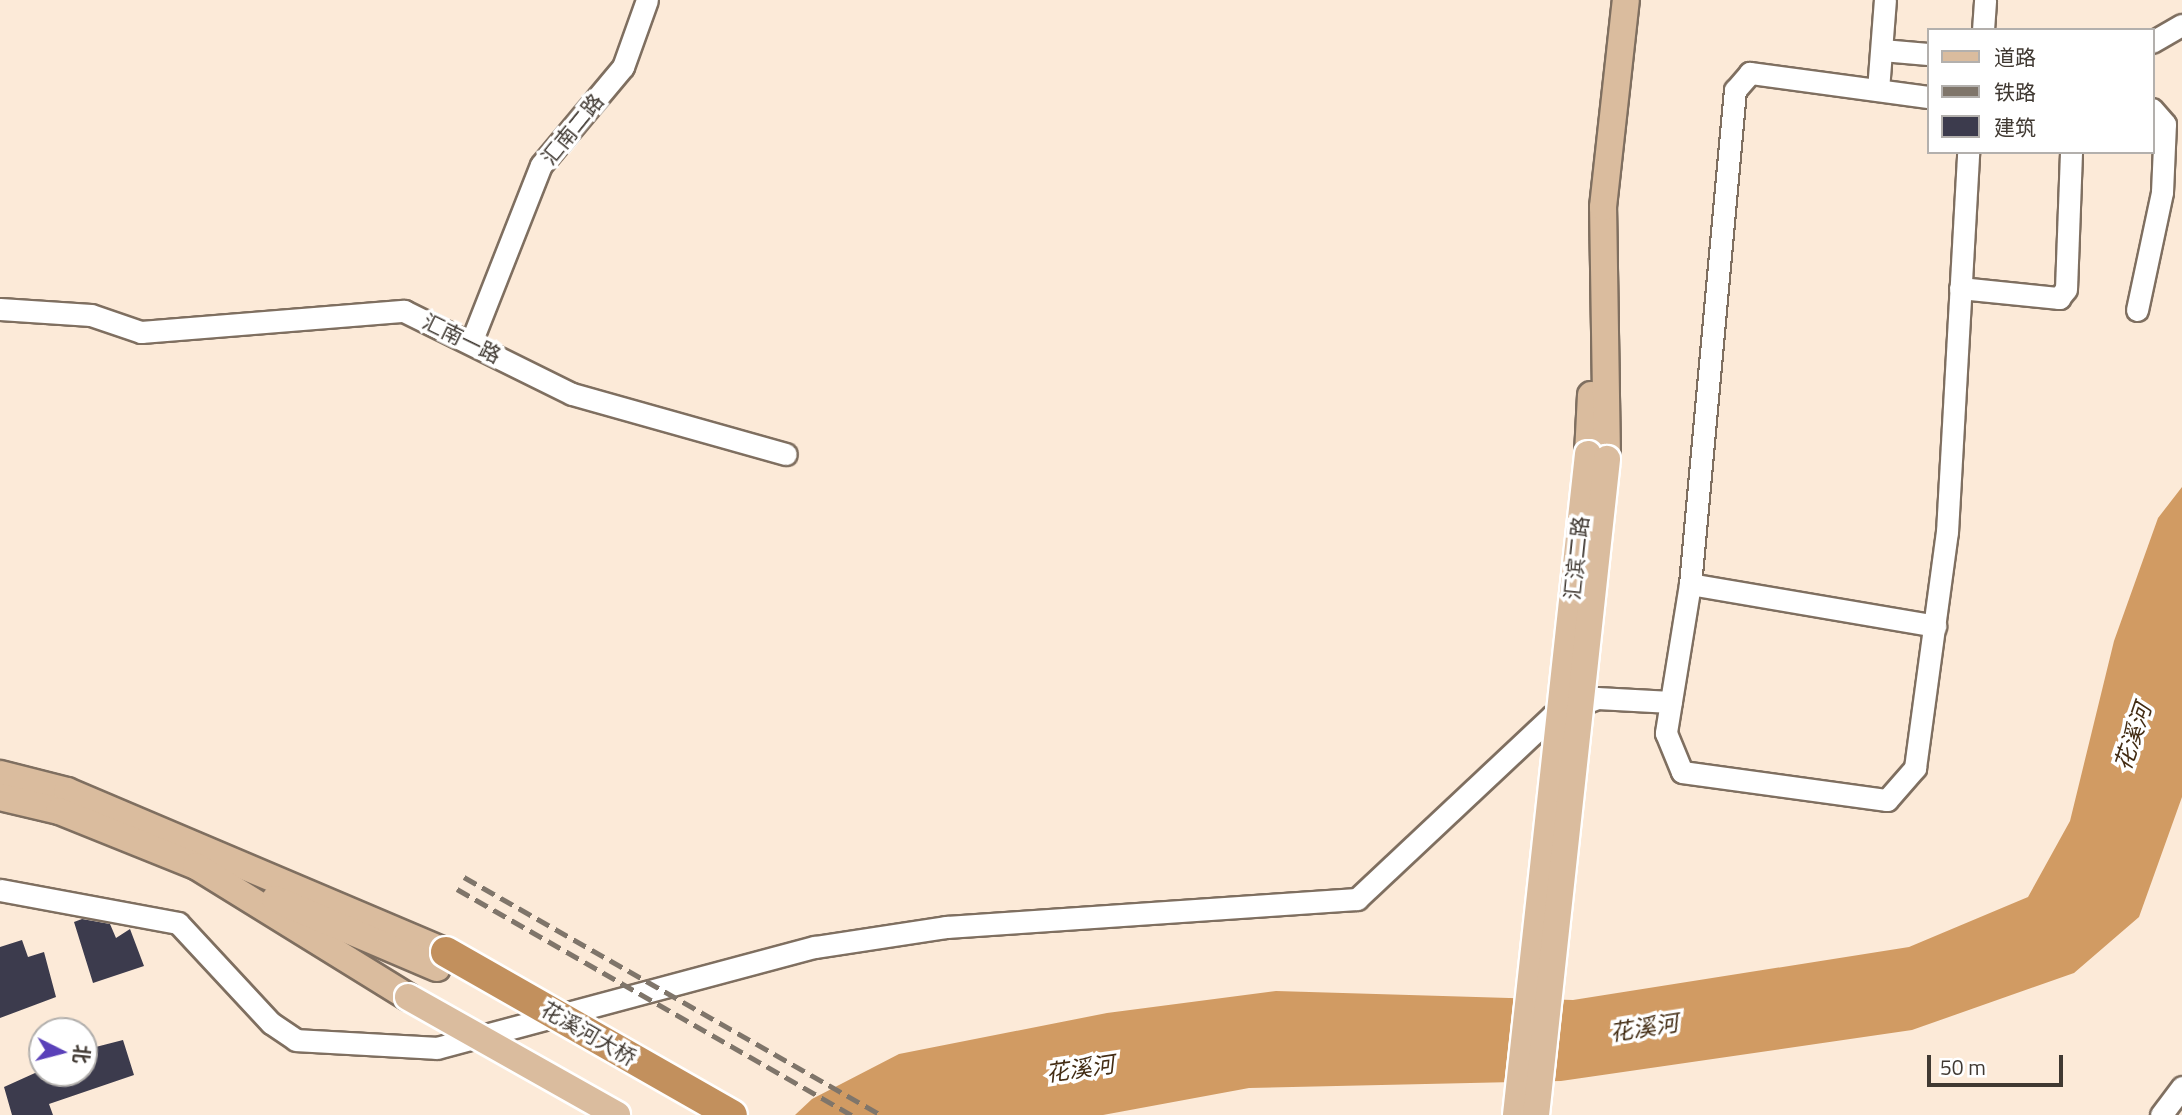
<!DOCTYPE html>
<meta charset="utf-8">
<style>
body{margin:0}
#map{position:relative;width:2182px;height:1115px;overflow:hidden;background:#fcead8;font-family:"Titillium Web","Noto Sans SC",sans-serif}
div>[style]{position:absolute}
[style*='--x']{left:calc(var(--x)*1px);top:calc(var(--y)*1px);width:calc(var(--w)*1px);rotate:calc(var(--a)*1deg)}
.forest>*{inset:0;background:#d19b63}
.building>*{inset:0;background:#3c3b4d}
.roads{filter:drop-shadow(2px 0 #7f6f60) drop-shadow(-2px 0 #7f6f60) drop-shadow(0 2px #7f6f60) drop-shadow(0 -2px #7f6f60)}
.minor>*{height:21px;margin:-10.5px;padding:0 10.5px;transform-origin:10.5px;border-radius:10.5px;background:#fff}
.major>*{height:26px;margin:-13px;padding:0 13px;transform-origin:13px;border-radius:13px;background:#dabc9e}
.rail>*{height:5px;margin-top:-2.5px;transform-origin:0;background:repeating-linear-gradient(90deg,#7f756a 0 14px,transparent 0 21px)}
.bridges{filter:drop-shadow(2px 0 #fff) drop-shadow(-2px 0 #fff) drop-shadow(0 2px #fff) drop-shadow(0 -2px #fff)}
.major-bridge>*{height:26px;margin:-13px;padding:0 13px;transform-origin:13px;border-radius:13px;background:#dabc9e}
.highway-bridge>*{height:30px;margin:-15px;padding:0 15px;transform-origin:15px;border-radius:15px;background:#c2905d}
span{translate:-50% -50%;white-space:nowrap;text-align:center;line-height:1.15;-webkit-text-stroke:7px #fff;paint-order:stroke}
.street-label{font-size:21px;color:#403932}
.water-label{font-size:23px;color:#432c13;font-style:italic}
.legend{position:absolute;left:1927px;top:28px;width:228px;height:126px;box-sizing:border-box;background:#fff;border:2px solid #b3b0ad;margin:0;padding:9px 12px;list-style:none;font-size:21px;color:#403932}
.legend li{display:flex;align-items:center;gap:14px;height:35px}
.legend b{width:35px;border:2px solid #b3b0ad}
.north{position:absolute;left:28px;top:1017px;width:70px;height:70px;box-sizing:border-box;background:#fff;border:2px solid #b3b0ad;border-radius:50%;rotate:96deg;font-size:19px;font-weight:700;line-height:28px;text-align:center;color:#403932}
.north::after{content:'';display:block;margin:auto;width:24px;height:32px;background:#5a41b9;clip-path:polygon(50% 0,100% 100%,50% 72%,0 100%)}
.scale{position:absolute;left:1927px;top:1055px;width:136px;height:32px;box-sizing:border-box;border:4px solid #403932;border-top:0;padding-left:9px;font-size:21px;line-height:24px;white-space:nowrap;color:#403932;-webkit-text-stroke:5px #fff;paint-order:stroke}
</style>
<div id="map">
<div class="forest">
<div style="clip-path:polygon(2182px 487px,2182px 797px,2139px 917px,2074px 973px,1912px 1030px,1561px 1081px,1249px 1088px,1103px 1115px,795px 1115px,812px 1099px,899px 1054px,1107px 1013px,1276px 991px,1573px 1000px,1909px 947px,2028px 897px,2070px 821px,2114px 641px,2158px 518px)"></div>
</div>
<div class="building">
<div style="clip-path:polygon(82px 919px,110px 924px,116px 938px,130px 929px,144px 966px,93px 983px,74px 922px)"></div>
<div style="clip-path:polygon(22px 940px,28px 957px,44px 952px,56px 997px,0 1018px,0 947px)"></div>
<div style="clip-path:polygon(123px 1040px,134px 1075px,49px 1104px,53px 1115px,12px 1115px,4px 1087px,35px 1073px,84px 1073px,84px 1050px)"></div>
</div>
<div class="roads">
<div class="minor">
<div style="--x:1983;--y:30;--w:30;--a:-86"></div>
<div style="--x:2152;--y:42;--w:34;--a:-30"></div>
<div style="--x:1882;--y:50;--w:46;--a:5"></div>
<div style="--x:1878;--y:90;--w:90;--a:-85.6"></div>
<div style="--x:1928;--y:97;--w:180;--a:-172.3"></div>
<div style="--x:1750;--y:73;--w:23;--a:131"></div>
<div style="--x:1735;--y:90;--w:496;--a:95.2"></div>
<div style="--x:1690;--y:584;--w:151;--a:99.2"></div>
<div style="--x:1666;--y:733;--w:42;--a:67.7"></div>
<div style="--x:1682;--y:772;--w:207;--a:7.8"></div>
<div style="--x:1887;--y:800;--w:43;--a:-48.8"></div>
<div style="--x:1915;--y:768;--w:238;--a:-82.3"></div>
<div style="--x:1947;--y:532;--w:381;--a:-86.8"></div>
<div style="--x:1960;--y:288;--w:100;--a:5.8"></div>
<div style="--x:2059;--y:298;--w:11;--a:-52"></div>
<div style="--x:2066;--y:289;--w:137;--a:-87.9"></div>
<div style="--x:0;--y:309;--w:91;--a:3.8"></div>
<div style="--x:91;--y:315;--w:53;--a:18.8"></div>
<div style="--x:141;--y:332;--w:264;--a:-4.6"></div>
<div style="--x:404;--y:311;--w:187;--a:26.3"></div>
<div style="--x:572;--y:394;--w:222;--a:15.7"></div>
<div style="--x:2137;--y:310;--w:121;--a:-78"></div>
<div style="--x:2162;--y:192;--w:68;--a:-87.5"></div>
<div style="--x:2165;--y:124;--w:20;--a:-131"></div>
<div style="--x:472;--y:340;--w:188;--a:-68.5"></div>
<div style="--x:541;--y:165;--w:128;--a:-50.1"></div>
<div style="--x:623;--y:67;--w:71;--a:-70.3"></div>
<div style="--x:1690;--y:584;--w:249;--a:9.7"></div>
<div style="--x:0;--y:890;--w:181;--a:10.5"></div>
<div style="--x:178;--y:923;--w:137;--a:47.1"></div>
<div style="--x:271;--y:1023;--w:30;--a:34"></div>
<div style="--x:296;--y:1040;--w:141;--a:3.2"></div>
<div style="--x:437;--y:1048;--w:391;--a:-15"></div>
<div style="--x:815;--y:947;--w:133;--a:-8.7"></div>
<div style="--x:946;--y:927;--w:412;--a:-3.9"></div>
<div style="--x:1357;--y:899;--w:267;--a:-43.2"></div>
<div style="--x:1552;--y:716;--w:48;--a:-21.8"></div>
<div style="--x:1597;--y:698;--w:74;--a:3.1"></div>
<div style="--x:2161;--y:1115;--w:35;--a:-53"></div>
</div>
<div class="major">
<div style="--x:1588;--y:454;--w:59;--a:-87.1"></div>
<div style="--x:1607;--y:459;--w:252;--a:-90.9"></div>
<div style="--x:1603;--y:207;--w:208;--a:-83.7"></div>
<div style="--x:0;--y:774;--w:69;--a:14.2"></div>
<div style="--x:67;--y:791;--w:412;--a:23"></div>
<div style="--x:0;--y:797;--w:61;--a:13.3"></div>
<div style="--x:59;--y:811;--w:148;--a:21.9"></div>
<div style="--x:196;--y:866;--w:249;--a:31.7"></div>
<div style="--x:275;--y:899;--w:176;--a:23.1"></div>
</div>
</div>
<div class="rail">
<div style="--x:464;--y:877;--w:480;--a:29.7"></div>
<div style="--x:457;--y:889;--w:455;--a:29.8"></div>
</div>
<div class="bridges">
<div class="major-bridge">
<div style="--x:408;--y:997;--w:240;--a:29.4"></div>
<div style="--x:1516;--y:1115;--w:665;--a:-83.78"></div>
<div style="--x:1536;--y:1115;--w:660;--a:-83.82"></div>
</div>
<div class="highway-bridge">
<div style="--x:446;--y:952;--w:329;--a:29.7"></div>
</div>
</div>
<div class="street-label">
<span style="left:572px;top:129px;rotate:-51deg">汇南二路</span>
<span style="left:462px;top:338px;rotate:26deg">汇南一路</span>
<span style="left:1576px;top:558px;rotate:-84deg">汇滨二路</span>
<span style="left:589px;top:1033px;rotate:30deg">花溪河大桥</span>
</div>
<div class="water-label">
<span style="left:2133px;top:737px;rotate:-71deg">花溪河</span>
<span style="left:1644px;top:1028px;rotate:-9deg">花溪河</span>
<span style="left:1080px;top:1069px;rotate:-8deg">花溪河</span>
</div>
<ul class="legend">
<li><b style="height:9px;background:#dabc9e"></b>道路</li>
<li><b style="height:9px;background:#7f756a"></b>铁路</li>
<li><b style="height:19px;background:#3c3b4d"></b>建筑</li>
</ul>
<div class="north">北</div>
<div class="scale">50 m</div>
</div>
